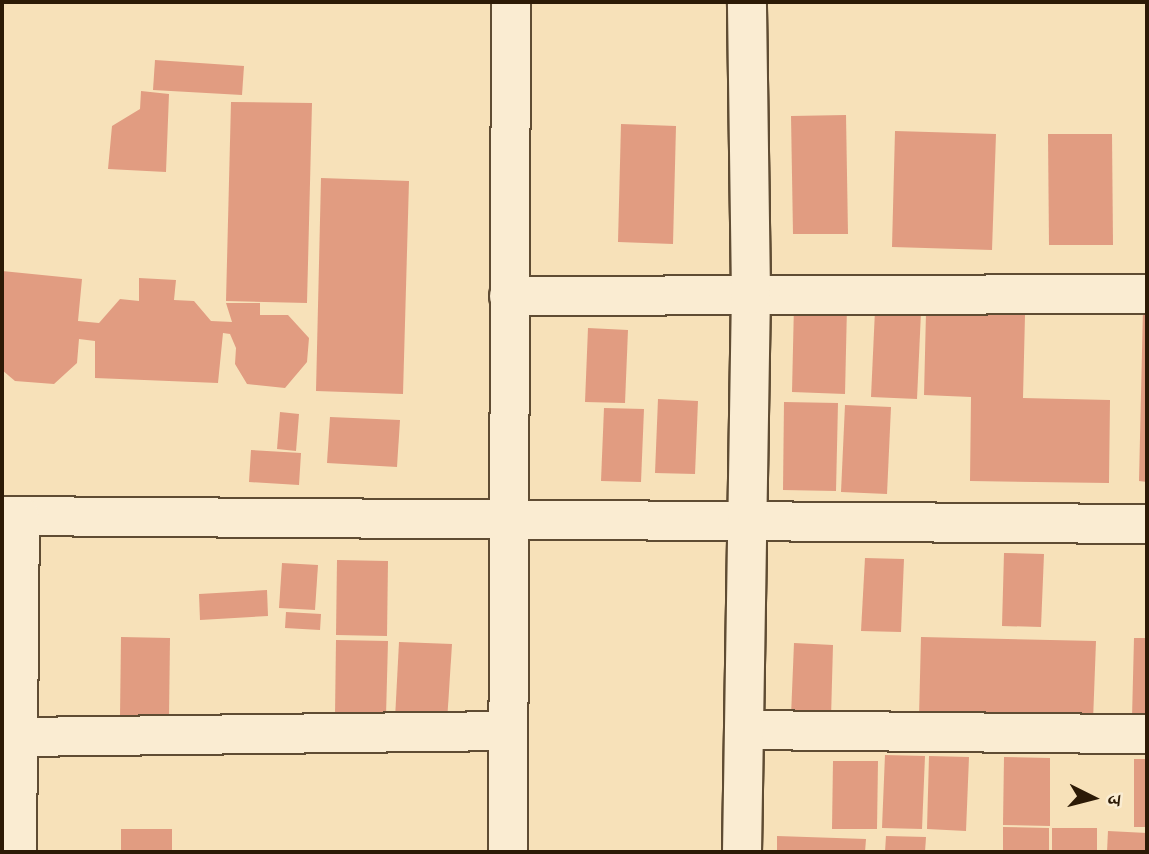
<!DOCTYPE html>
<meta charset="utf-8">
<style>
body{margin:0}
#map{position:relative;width:1149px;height:854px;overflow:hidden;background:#f7e1b9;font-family:"Libre Caslon Text","Noto Serif Devanagari",serif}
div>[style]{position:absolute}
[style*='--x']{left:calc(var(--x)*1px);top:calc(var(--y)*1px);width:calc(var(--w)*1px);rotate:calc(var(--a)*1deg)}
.building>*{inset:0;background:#e19c81}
.roads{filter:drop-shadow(2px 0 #5f4c33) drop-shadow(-2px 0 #5f4c33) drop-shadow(0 2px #5f4c33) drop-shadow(0 -2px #5f4c33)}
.minor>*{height:38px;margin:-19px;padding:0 19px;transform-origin:19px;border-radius:19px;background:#faecd2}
span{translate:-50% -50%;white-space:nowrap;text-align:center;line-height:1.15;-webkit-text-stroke:5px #faecd2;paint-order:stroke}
.frame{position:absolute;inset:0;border:4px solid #2c1a06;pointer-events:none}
.north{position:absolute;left:1058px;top:763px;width:70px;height:70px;-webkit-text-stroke:5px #faecd2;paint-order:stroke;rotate:96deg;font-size:19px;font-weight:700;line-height:28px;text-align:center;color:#2c1a06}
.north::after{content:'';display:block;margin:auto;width:24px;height:32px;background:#2c1a06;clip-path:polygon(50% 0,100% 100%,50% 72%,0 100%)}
</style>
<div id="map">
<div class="building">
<div style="clip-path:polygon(155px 60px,244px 66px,242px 95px,153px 90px)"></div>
<div style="clip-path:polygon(141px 91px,169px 94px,166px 172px,108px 169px,112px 126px,140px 109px)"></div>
<div style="clip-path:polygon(231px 102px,312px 103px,307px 303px,226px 301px)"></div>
<div style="clip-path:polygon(846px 115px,848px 234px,793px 234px,791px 116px)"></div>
<div style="clip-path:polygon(621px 124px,676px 126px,673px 244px,618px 242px)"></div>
<div style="clip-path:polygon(895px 131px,996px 134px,992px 250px,892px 247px)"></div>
<div style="clip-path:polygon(1048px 134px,1112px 134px,1113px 245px,1049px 245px)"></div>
<div style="clip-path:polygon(321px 178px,409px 181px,403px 394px,316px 391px)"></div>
<div style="clip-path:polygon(2px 271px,82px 279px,78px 321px,99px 323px,120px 299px,139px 301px,139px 278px,176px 280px,174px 300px,194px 301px,211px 321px,232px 322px,226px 303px,260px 303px,260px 315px,288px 315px,309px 338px,307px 362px,285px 388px,247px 384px,235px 364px,236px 348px,230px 334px,223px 333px,218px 383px,95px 378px,95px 341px,79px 339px,77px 363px,54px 384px,15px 381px,2px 370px)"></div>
<div style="clip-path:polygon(794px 304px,847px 306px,845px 394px,792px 392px)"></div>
<div style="clip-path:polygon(1143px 308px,1147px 308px,1147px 482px,1139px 481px)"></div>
<div style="clip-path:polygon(875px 310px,921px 312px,917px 399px,871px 397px)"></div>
<div style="clip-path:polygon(926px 312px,1025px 315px,1023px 398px,1110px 400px,1109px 483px,970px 481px,971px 397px,924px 395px)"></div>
<div style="clip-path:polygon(588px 328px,628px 330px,625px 403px,585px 402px)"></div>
<div style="clip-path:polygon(658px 399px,698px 401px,695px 474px,655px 473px)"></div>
<div style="clip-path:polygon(784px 402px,838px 403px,836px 491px,783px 490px)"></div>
<div style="clip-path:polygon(845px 405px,891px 407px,887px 494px,841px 492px)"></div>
<div style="clip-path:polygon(604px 408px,644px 409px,641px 482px,601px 481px)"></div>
<div style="clip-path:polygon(280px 412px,299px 414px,296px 451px,277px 449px)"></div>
<div style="clip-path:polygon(330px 417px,400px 420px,397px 467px,327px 463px)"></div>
<div style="clip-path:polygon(251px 450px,301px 453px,299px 485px,249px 482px)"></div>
<div style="clip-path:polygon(1004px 553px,1044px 554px,1041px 627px,1002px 626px)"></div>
<div style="clip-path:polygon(865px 558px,904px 559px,901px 632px,861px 631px)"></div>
<div style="clip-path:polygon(337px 560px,388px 561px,387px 636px,336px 635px)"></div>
<div style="clip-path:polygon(282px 563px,318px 565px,315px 610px,279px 608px)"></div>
<div style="clip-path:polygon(267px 590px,268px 616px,200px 620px,199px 594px)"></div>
<div style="clip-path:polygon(286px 612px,321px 614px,320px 630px,285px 628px)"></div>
<div style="clip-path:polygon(121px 637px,170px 638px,169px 717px,120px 716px)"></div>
<div style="clip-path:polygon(921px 637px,1096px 641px,1093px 721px,919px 717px)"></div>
<div style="clip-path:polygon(1134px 638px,1147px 638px,1147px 718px,1132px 718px)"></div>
<div style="clip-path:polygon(336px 640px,388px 641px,386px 716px,335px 715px)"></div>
<div style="clip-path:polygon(399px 642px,452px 644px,447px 722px,395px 719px)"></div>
<div style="clip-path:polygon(794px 643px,833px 645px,831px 718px,791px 716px)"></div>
<div style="clip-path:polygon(885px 755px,925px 756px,922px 829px,882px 828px)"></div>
<div style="clip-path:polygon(929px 756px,969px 757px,966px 831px,927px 829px)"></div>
<div style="clip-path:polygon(1004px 757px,1050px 758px,1050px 826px,1003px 825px)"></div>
<div style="clip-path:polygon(1134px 759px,1147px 759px,1147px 827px,1134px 827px)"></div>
<div style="clip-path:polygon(833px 761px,878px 761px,877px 829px,832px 829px)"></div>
<div style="clip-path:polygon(1003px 827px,1049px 828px,1049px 852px,1003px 852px)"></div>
<div style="clip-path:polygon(1052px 828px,1097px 828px,1097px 852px,1052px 852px)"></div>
<div style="clip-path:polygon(121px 829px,172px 829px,172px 852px,121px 852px)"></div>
<div style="clip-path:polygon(1108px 831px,1147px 833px,1147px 852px,1107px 852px)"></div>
<div style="clip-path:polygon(777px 836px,866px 839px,865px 852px,777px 852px)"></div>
<div style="clip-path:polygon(886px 836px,926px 837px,925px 852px,885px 852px)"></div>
</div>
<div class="roads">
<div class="minor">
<div style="--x:509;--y:296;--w:638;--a:-0.18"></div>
<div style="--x:2;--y:516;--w:1145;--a:0.4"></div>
<div style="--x:745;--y:730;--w:402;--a:0.6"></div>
<div style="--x:18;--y:737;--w:490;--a:-0.7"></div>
<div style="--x:17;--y:852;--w:336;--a:-89.5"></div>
<div style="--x:508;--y:852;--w:850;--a:-89.8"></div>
<div style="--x:742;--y:852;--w:558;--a:-89.08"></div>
<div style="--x:751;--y:294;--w:292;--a:-90.8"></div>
</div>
</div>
<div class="frame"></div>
<div class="north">उ</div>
</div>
